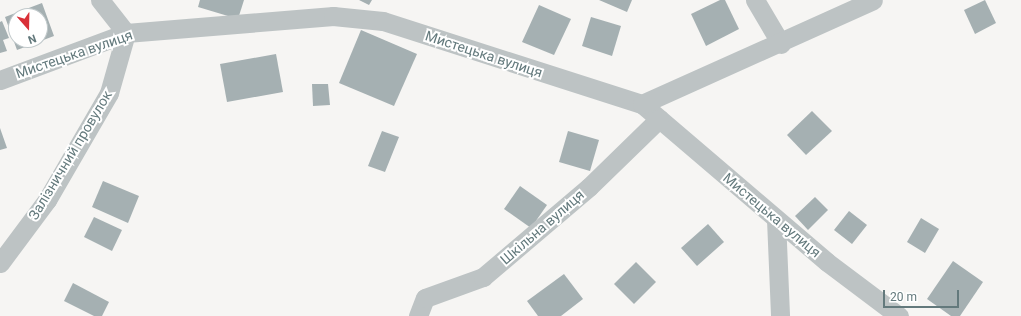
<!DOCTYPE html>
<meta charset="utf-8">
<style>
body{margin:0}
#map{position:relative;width:1021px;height:316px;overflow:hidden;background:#f6f5f3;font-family:Roboto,sans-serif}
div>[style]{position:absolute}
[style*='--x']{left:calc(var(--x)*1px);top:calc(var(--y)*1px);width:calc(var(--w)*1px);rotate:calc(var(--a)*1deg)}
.building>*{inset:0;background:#a5b0b2}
.street>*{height:19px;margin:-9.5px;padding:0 9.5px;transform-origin:9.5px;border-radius:9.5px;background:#bdc3c4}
span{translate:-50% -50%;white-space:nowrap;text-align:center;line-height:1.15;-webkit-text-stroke:4px #fff;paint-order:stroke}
.street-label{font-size:14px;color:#63797c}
.north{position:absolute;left:8px;top:8px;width:40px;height:40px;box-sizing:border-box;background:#fff;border:1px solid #c1c9cb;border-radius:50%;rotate:160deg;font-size:11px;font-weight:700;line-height:16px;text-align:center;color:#63797c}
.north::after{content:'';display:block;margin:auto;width:14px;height:18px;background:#d93038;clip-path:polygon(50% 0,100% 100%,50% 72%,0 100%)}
.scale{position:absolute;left:883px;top:290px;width:76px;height:18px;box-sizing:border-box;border:2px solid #63797c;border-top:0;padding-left:5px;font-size:12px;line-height:14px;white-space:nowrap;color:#63797c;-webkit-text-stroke:3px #fff;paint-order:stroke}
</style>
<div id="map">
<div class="building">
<div style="clip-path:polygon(200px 0,244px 0,238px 19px,198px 7px)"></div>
<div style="clip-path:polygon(359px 0,372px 0,369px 5px)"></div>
<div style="clip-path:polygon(599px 0,632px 0,627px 12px)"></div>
<div style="clip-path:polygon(720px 0,725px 0,739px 29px,706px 46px,691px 14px)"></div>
<div style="clip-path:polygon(985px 0,996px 23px,975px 34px,964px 10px)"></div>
<div style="clip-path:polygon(evenodd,42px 3px,54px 36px,17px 50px,5px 17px,42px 3px,16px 16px,40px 16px,40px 40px,16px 40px,16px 16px)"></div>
<div style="clip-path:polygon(539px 5px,571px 19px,554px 55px,522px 42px)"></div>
<div style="clip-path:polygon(591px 17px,621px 26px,612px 56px,582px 46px)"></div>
<div style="clip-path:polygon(2px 21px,9px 38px,3px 40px,7px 51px,0 53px,0 22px)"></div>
<div style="clip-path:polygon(361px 30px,417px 54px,394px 106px,339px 83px)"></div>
<div style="clip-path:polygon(276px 54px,283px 92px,227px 102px,220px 64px)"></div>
<div style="clip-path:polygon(312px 84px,328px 84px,330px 105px,313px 106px)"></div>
<div style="clip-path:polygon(812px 111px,832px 131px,806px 155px,787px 135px)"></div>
<div style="clip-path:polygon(0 128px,7px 148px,0 150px)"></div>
<div style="clip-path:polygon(382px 131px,399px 137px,385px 172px,368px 166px)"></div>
<div style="clip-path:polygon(568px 131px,599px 140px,590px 171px,559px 162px)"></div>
<div style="clip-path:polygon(103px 181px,139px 196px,128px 223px,92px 207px)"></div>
<div style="clip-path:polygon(520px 186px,547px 205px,531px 228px,504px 209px)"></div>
<div style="clip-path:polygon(815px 197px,828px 210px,808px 230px,795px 216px)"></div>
<div style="clip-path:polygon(849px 211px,867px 225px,852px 244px,834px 230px)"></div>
<div style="clip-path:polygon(94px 217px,122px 230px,112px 251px,84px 237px)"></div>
<div style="clip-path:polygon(921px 218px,939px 229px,925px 253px,907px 242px)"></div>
<div style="clip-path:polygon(708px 224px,724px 242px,697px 266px,681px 248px)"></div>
<div style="clip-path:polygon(953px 261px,983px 282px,960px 316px,951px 316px,927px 299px)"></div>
<div style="clip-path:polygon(636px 262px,656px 282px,634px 304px,614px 284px)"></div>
<div style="clip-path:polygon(564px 274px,583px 299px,561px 316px,538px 316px,527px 301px)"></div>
<div style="clip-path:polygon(73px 283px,109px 302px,102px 316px,94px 316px,64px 301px)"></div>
</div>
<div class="street">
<div style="--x:755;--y:0;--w:51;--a:59.4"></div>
<div style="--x:0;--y:80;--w:134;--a:-20.5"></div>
<div style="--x:126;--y:33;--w:208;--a:-4.7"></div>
<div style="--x:333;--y:16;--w:50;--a:5.7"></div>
<div style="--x:383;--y:21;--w:272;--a:17.8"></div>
<div style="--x:642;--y:104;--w:243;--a:40.5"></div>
<div style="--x:827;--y:262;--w:90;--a:36.9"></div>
<div style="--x:642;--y:104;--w:253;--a:-24.2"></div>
<div style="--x:776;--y:219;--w:97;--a:87.6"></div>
<div style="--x:0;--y:263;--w:79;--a:-53.3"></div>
<div style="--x:47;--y:200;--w:124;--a:-59.9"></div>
<div style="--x:109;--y:93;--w:62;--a:-74.2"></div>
<div style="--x:126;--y:33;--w:42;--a:-128.2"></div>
<div style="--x:418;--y:316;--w:19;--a:-69"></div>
<div style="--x:425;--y:298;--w:62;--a:-19.9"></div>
<div style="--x:483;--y:277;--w:139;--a:-40.3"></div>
<div style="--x:589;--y:187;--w:98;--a:-44.2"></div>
</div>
<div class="street-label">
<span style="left:74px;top:54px;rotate:-19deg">Мистецька вулиця</span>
<span style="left:484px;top:54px;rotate:18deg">Мистецька вулиця</span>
<span style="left:70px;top:155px;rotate:-59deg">Залізничний провулок</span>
<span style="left:772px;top:215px;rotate:40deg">Мистецька вулиця</span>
<span style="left:542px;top:227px;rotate:-41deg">Шкільна вулиця</span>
</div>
<div class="north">N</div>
<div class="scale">20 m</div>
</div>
